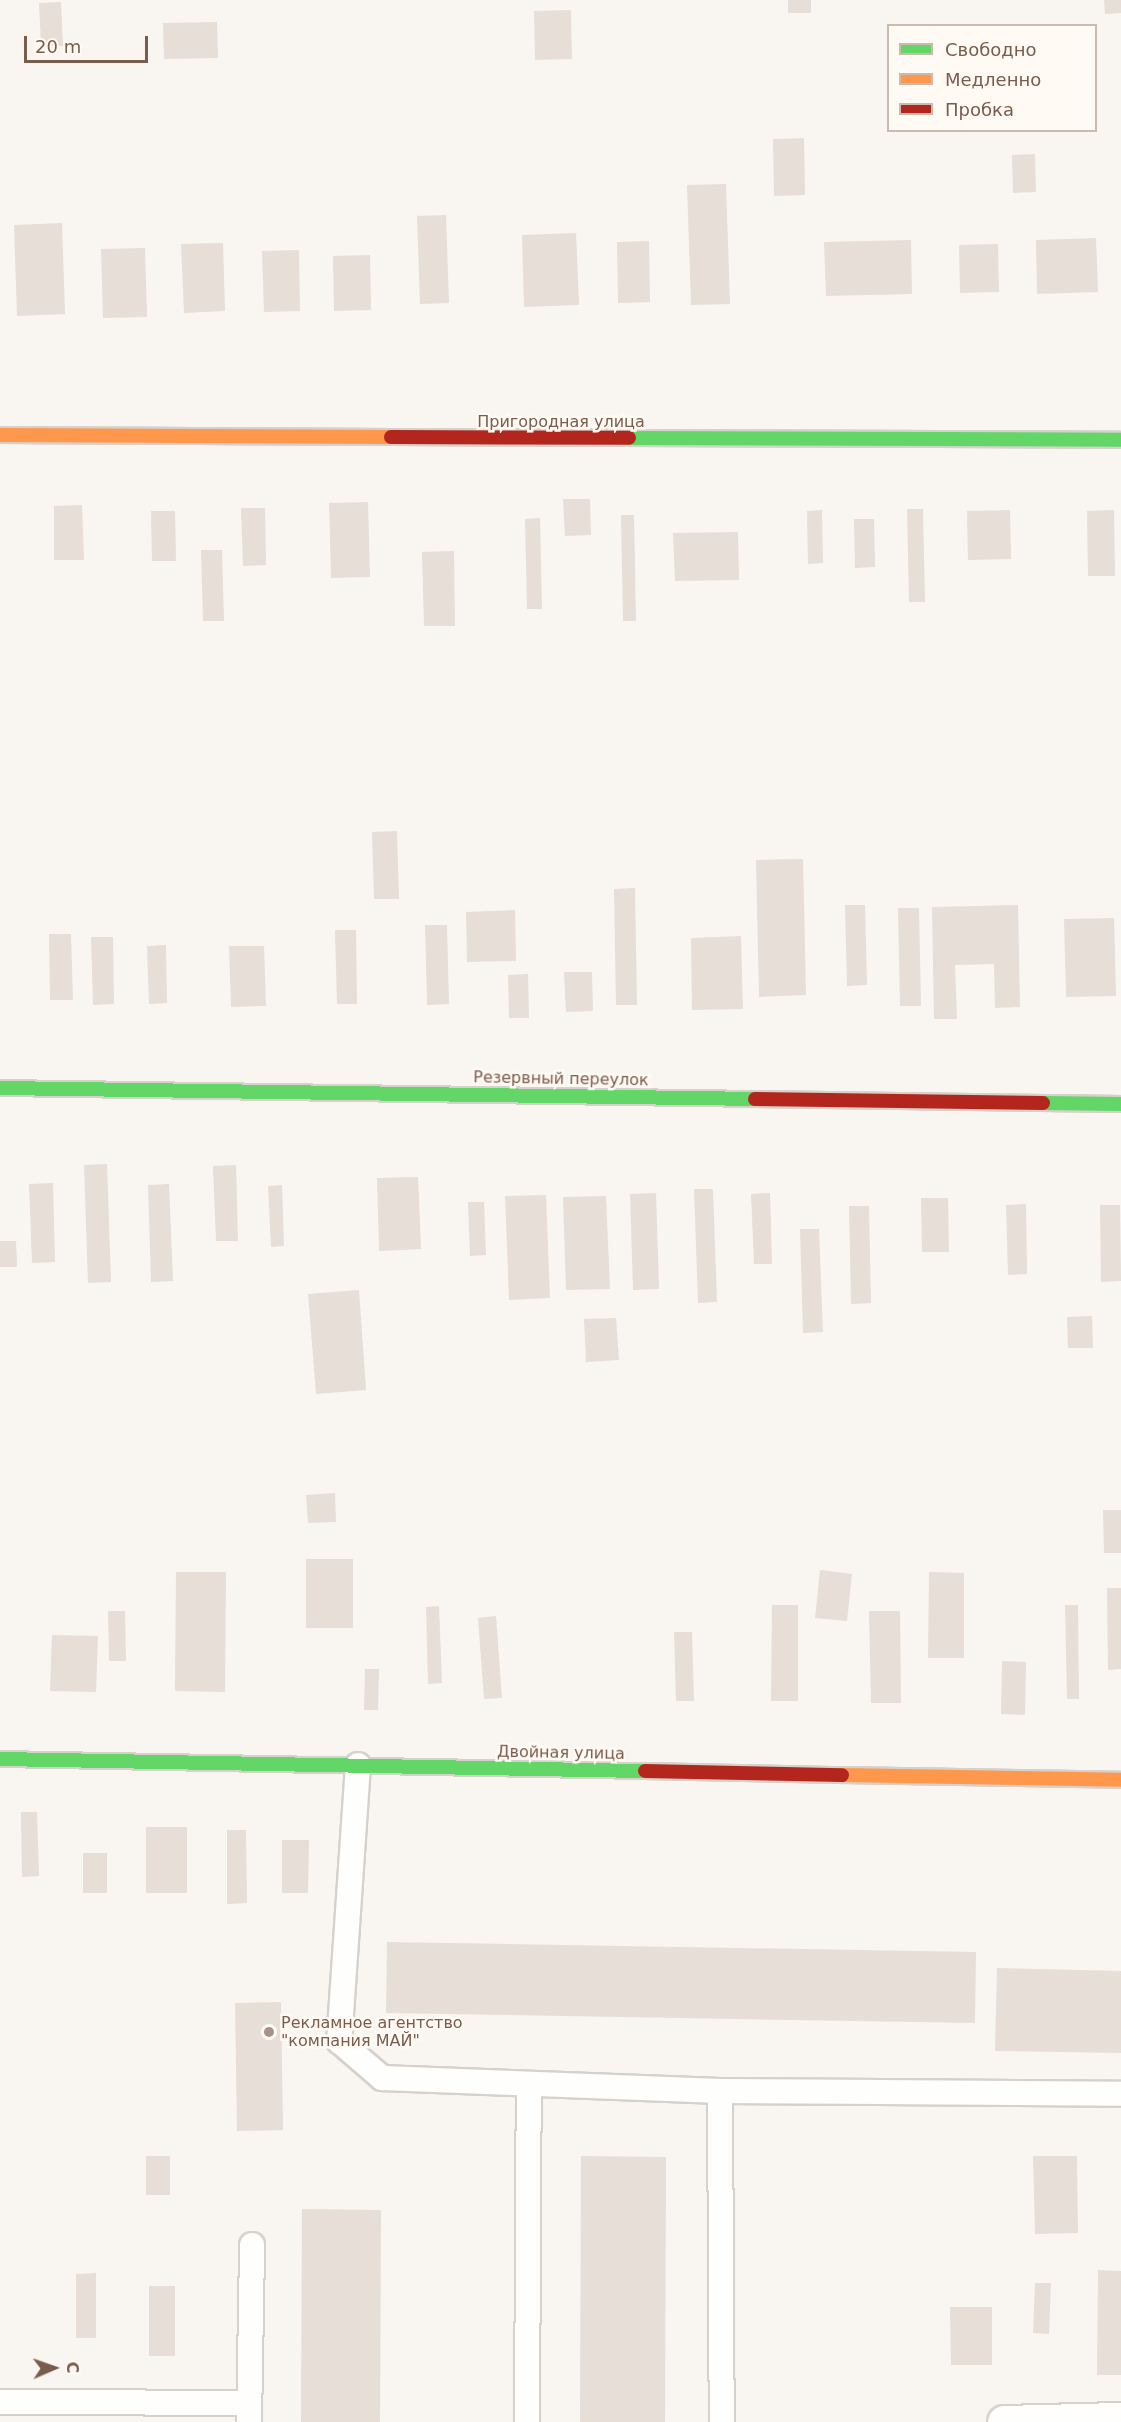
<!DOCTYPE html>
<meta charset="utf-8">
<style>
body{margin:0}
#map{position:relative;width:1121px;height:2422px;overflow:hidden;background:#f9f5f0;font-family:"DejaVu Sans",sans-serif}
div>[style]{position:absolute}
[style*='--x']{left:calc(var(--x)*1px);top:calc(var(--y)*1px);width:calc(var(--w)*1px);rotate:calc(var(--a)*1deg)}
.building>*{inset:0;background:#e6ded7}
.roads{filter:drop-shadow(2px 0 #d7d1cb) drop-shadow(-2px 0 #d7d1cb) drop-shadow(0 2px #d7d1cb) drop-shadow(0 -2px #d7d1cb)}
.lane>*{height:24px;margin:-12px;padding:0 12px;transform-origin:12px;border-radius:12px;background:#fefefd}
.street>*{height:33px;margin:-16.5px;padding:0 16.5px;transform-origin:16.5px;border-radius:16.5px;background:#fefefd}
.fast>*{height:14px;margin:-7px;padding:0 7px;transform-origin:7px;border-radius:7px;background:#63d668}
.slow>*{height:14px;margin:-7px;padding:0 7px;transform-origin:7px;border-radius:7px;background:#ff974d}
.jam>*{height:14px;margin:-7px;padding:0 7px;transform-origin:7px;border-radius:7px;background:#b3261e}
.dots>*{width:16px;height:16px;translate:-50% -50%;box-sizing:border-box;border:3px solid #fffaf3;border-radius:50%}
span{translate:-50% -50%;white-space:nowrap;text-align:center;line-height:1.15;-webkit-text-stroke:5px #fffaf3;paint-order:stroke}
.street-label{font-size:16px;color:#7a5c4d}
.poi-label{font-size:16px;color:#7a5c4d}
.left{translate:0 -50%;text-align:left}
.legend{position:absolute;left:887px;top:24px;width:210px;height:108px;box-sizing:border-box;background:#fffaf3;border:2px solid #cabbb1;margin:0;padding:8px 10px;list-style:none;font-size:18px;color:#7a5c4d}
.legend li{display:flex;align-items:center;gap:12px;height:30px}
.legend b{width:30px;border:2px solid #cabbb1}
.north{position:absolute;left:24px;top:2338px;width:60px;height:60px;-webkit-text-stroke:4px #fffaf3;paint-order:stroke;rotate:88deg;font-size:16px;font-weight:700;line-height:24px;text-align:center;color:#7a5c4d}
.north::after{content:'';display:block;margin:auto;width:21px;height:27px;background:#7a5c4d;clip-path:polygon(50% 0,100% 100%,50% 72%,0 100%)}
.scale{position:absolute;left:24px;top:36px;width:124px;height:27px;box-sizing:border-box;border:3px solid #7a5c4d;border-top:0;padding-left:8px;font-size:18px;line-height:21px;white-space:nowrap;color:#7a5c4d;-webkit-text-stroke:4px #fffaf3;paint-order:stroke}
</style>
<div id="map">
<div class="building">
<div style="clip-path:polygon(788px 0,811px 0,811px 13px,788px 13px)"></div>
<div style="clip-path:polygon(1104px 0,1121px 0,1121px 13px,1105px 14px)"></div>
<div style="clip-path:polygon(61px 2px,63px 46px,41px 46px,39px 3px)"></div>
<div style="clip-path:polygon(571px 10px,572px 59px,535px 60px,534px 11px)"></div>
<div style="clip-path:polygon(217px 22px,218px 58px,164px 59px,163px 23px)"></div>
<div style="clip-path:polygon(804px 138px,805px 195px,774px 196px,773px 139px)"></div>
<div style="clip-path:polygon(1035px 154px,1036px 192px,1013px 193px,1012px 155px)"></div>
<div style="clip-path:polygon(726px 184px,730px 304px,691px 305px,687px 185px)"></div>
<div style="clip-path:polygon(446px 215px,449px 303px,420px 304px,417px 216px)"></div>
<div style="clip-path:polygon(62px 223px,65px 314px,17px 316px,14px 225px)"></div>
<div style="clip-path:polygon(576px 233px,579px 305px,524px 307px,522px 235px)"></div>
<div style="clip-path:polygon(1096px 238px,1098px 292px,1037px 294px,1036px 240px)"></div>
<div style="clip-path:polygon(911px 240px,912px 294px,826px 296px,824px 242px)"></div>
<div style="clip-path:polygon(649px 241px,650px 302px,618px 303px,617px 242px)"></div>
<div style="clip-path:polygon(223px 243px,225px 311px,184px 313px,181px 244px)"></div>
<div style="clip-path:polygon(998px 244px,999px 292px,960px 293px,959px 245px)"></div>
<div style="clip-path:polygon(145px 248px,147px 317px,103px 318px,101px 249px)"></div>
<div style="clip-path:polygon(299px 250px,300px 311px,264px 312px,262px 251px)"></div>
<div style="clip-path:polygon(370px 255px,371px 310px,334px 311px,333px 256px)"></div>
<div style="clip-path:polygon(563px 499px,590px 499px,591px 535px,565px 536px)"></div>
<div style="clip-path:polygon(368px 502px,370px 577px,331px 578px,329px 503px)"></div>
<div style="clip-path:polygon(82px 505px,84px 560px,54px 560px,54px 506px)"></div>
<div style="clip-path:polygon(241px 508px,265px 508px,266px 565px,243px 566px)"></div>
<div style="clip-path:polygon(907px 509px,923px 509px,925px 602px,909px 602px)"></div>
<div style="clip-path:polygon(822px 510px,823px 563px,808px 564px,807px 511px)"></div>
<div style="clip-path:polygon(1010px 510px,1011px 559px,968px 560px,967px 511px)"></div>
<div style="clip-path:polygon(1114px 510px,1115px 576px,1088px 576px,1087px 511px)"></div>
<div style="clip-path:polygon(151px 511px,175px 511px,176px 561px,152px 561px)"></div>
<div style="clip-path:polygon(621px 515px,634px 515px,636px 621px,623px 621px)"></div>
<div style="clip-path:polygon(540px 518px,542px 609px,527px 609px,525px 519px)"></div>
<div style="clip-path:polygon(854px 519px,874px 519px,875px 567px,855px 568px)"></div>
<div style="clip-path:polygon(738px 532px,739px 580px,675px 581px,673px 533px)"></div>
<div style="clip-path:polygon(201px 550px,222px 550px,224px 621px,203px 621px)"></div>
<div style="clip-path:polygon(454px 551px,455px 626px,424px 626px,422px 552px)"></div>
<div style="clip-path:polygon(397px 831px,399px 899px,374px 899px,372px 832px)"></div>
<div style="clip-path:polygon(803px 859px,806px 995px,759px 997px,756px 860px)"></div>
<div style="clip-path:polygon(635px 888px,637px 1005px,616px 1005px,614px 889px)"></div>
<div style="clip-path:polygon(845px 905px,865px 905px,867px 985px,847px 986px)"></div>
<div style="clip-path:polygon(1018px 905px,1020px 1007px,995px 1008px,994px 964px,955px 965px,957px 1019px,934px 1019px,932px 907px)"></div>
<div style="clip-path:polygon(898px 908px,919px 908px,921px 1006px,900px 1006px)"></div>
<div style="clip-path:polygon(515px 910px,516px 961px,467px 962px,466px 912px)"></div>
<div style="clip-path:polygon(1114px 918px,1116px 996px,1066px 997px,1064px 919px)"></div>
<div style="clip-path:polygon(425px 925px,447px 925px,449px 1004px,427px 1005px)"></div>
<div style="clip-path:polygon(335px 930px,356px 930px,357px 1004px,337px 1004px)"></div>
<div style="clip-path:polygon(49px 934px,71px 934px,73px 1000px,50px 1000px)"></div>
<div style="clip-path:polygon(741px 936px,743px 1009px,692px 1010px,691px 938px)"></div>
<div style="clip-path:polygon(91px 937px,113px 937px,114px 1004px,93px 1005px)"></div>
<div style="clip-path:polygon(166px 945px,167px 1003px,149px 1004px,147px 946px)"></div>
<div style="clip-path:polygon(229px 946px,264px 946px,266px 1006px,231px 1007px)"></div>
<div style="clip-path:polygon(564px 972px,592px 972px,593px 1011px,566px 1012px)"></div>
<div style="clip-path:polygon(528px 974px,529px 1018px,509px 1018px,508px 975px)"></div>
<div style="clip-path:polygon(107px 1164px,111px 1282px,88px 1283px,84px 1165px)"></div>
<div style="clip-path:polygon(236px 1165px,238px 1241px,216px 1241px,213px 1166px)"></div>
<div style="clip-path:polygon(418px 1177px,421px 1249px,379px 1251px,377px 1178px)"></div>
<div style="clip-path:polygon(53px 1183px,55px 1262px,32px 1263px,29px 1184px)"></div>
<div style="clip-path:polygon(169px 1184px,173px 1281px,151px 1282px,148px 1185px)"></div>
<div style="clip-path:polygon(282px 1185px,284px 1246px,271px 1247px,268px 1186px)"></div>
<div style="clip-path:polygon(694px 1189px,713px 1189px,717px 1302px,698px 1303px)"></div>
<div style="clip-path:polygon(656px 1193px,659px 1289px,633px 1290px,630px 1194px)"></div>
<div style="clip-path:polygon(770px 1193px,772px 1264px,754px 1264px,751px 1194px)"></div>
<div style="clip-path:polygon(546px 1195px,550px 1298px,509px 1300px,505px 1196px)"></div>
<div style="clip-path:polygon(606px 1196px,610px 1289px,566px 1290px,563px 1197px)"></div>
<div style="clip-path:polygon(921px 1198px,948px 1198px,949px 1252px,922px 1252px)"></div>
<div style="clip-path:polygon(468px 1202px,484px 1202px,486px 1255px,470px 1256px)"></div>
<div style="clip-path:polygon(1026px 1204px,1027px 1274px,1008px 1275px,1006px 1205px)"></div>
<div style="clip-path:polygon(1100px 1205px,1120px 1205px,1121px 1281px,1101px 1282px)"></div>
<div style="clip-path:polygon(849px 1206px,869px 1206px,871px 1303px,851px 1304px)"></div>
<div style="clip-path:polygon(800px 1229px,819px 1229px,823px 1332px,803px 1333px)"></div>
<div style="clip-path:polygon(0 1241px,16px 1241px,17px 1267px,0 1267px)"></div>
<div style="clip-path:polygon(359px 1290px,366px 1390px,316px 1394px,308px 1294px)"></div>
<div style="clip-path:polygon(1092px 1316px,1093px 1348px,1068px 1348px,1067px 1317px)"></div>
<div style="clip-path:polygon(616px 1318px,619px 1360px,586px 1362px,584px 1319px)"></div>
<div style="clip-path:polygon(335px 1493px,336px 1522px,308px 1523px,306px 1495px)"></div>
<div style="clip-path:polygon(1103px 1510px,1121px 1510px,1121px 1553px,1104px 1553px)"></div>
<div style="clip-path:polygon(306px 1559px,353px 1559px,353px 1628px,306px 1628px)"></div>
<div style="clip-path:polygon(820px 1570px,852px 1574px,847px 1621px,815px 1618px)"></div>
<div style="clip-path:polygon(176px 1572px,226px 1572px,225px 1692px,175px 1691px)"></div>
<div style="clip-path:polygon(929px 1572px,964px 1573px,964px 1658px,928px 1658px)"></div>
<div style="clip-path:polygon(1107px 1588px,1121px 1588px,1121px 1669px,1108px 1670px)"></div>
<div style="clip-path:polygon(772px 1605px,798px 1605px,798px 1701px,771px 1701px)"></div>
<div style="clip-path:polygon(1065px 1605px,1078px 1605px,1079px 1699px,1067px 1699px)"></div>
<div style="clip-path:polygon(439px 1606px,442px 1683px,428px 1684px,426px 1607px)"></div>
<div style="clip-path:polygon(108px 1611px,125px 1611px,126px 1661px,109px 1661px)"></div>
<div style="clip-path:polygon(869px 1611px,900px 1611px,901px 1703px,871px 1703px)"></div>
<div style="clip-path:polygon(496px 1616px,502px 1698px,484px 1699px,478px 1618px)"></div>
<div style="clip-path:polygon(674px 1632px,692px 1632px,694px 1701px,676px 1701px)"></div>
<div style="clip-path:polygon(52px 1635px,98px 1636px,96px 1692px,50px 1691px)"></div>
<div style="clip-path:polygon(1002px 1661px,1026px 1662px,1025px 1715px,1001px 1714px)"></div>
<div style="clip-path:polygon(365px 1669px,379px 1669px,378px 1710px,364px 1710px)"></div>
<div style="clip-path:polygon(21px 1812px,37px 1812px,39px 1876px,22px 1877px)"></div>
<div style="clip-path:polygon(146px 1827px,187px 1827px,187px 1893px,146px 1893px)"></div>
<div style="clip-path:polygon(227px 1830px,246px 1830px,247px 1903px,227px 1904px)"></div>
<div style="clip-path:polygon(282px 1840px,309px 1840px,308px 1893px,282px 1893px)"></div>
<div style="clip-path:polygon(83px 1853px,107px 1853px,107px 1893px,83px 1893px)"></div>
<div style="clip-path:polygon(387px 1942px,976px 1952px,975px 2023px,386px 2013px)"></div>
<div style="clip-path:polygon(997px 1968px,1121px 1971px,1121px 2053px,995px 2051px)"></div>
<div style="clip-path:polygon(281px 2002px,283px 2130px,237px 2131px,235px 2003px)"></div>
<div style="clip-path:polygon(146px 2156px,170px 2156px,170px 2195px,146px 2195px)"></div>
<div style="clip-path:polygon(581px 2156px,666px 2157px,665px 2422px,580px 2422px)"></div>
<div style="clip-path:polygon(1033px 2156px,1077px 2156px,1078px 2233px,1035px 2234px)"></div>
<div style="clip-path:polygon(302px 2209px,381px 2210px,380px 2422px,301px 2422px)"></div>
<div style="clip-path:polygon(1098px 2270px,1121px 2271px,1121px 2375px,1097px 2375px)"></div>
<div style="clip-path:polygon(96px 2273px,96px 2338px,76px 2338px,76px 2274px)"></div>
<div style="clip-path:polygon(1035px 2283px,1051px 2283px,1049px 2334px,1033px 2333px)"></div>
<div style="clip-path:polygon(149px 2286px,175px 2286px,175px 2356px,149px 2356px)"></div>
<div style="clip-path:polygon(950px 2307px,992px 2307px,992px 2365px,951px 2365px)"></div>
</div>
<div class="roads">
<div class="lane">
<div style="--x:358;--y:1765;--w:277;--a:93.9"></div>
<div style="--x:339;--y:2041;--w:57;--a:40.7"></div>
<div style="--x:382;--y:2078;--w:338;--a:2.2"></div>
<div style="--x:720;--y:2091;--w:401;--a:0.4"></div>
<div style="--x:720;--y:2091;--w:331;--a:89.7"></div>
<div style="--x:0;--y:2402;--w:249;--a:0.2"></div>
<div style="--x:249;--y:2422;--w:177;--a:-89"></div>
<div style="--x:527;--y:2422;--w:337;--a:-89.7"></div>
</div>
<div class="street">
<div style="--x:1004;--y:2422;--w:117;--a:-1.5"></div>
</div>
<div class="fast">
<div style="--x:629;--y:438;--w:492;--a:0.2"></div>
<div style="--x:0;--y:1088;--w:755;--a:0.83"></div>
<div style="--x:1043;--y:1103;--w:78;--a:0.7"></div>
<div style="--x:0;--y:1759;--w:645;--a:1.07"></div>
</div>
<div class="slow">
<div style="--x:0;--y:435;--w:391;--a:0.3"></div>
<div style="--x:842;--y:1775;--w:279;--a:1"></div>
</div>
<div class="jam">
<div style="--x:391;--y:437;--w:238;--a:0.2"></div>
<div style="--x:755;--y:1099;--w:288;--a:0.8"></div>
<div style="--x:645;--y:1771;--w:197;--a:1.2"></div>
</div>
</div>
<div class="dots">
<div style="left:269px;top:2032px;background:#a69286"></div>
</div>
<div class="street-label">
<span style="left:561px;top:422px">Пригородная улица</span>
<span style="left:561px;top:1079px;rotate:1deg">Резервный переулок</span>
<span style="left:561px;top:1753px;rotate:1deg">Двойная улица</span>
</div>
<div class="poi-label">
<span class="left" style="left:281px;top:2032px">Рекламное агентство<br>"компания МАЙ"</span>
</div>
<ul class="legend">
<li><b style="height:8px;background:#63d668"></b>Свободно</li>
<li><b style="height:8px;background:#ff974d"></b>Медленно</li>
<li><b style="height:8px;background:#b3261e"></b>Пробка</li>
</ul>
<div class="north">С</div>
<div class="scale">20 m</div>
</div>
